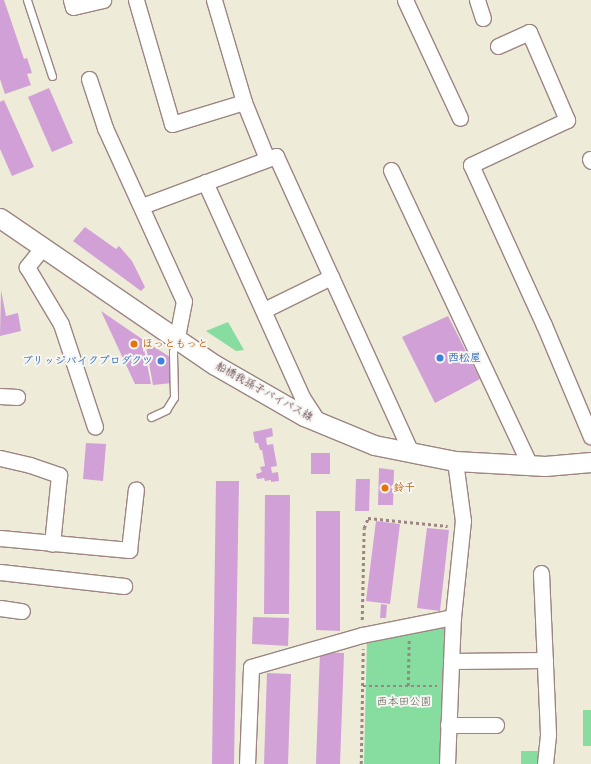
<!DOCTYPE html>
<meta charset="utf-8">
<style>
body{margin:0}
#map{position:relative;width:591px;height:764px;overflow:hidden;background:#eeebd8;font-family:Pangolin,"Klee One",sans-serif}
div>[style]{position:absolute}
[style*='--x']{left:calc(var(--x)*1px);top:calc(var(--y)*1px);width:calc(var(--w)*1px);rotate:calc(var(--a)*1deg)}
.green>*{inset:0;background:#87dca0}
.building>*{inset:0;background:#d1a0d7}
.path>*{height:2.5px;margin-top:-1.25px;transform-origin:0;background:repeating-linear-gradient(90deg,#9c8582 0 3px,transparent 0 6px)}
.roads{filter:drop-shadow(1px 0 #9c8582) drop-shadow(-1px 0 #9c8582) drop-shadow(0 1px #9c8582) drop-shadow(0 -1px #9c8582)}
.service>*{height:7px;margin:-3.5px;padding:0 3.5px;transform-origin:3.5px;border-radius:3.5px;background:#fff}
.minor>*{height:15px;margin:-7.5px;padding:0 7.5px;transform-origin:7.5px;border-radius:7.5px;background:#fff}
.tertiary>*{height:19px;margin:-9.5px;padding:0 9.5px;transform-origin:9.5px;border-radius:9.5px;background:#fff}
.dots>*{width:11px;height:11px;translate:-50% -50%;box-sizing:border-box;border:2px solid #f6f6f2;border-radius:50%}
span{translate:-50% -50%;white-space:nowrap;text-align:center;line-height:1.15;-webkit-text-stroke:4px #f6f6f2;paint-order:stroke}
.food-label{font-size:11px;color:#c56008;font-weight:700}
.left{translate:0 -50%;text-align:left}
.shop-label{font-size:11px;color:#366cbe;font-weight:700}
.right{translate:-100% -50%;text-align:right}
.street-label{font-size:11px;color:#4a1f2b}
.park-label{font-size:11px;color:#5c584e}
</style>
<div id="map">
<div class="green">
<div style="clip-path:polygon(228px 322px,244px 350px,236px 351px,206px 331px)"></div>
<div style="clip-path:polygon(446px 624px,441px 764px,364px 764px,367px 640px)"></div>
<div style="clip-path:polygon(583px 710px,591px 710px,591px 746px,583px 746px)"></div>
<div style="clip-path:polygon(521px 751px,541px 751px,541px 764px,521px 764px)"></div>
</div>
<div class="building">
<div style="clip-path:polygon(0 0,4px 0,24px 59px,27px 58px,32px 73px,27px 74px,31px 85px,5px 94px,0 79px)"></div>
<div style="clip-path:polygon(49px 88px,73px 143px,52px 152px,28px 97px)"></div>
<div style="clip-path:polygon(4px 100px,34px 167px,12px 176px,0 149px,0 102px)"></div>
<div style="clip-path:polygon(85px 227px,116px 249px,119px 246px,132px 261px,145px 287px,141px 291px,73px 241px)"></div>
<div style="clip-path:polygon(1px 290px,6px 316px,18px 313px,21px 331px,0 336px)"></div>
<div style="clip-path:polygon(101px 311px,142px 339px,151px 384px,135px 384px)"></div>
<div style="clip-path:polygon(448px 316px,480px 379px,435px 403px,402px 337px)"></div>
<div style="clip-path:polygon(145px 341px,170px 357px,172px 383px,153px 385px)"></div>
<div style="clip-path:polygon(272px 428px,273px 436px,266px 438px,267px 445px,273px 444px,277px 466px,271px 467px,272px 473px,278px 472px,279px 481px,271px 482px,271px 480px,265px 481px,264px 478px,257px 479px,256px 474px,262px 472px,260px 467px,265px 466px,262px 450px,260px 450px,258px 443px,255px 443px,253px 432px)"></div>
<div style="clip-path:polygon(86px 443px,106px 444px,103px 481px,83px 479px)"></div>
<div style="clip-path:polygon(311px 453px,330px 453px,330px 474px,311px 474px)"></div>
<div style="clip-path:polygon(379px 468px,394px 470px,393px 505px,378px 505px)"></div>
<div style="clip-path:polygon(356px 479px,370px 479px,369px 511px,355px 511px)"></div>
<div style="clip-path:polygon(216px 481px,239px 481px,234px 764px,212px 764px)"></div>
<div style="clip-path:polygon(265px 495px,290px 495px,289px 614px,264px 614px)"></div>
<div style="clip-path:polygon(316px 511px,340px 511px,340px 631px,316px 630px)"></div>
<div style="clip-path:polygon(376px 521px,400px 524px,390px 604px,366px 601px)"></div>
<div style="clip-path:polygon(427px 528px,449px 530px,440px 611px,417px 608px)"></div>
<div style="clip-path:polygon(381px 604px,387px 605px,386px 618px,380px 618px)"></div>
<div style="clip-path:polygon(253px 617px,289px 618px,288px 646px,252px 644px)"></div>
<div style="clip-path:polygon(320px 652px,344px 653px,340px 764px,316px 764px)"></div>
<div style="clip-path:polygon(267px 673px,291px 674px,288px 764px,264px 764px)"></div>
</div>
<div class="path">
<div style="--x:362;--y:620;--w:92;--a:-88.8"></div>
<div style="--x:364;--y:528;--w:11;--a:-68"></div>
<div style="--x:368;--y:518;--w:80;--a:5.7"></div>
<div style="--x:363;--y:686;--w:74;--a:0"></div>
<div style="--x:408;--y:686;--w:46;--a:-88.8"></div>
<div style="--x:361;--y:764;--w:115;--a:-89"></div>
</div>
<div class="roads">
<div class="service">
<div style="--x:27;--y:0;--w:80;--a:71.8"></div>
<div style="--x:151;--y:417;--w:17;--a:-25"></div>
<div style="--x:166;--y:410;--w:15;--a:-58"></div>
<div style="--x:174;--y:397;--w:45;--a:-91.3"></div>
<div style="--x:173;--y:352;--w:13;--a:-77"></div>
</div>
<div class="minor">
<div style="--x:71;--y:0;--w:7;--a:74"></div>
<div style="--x:73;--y:7;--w:31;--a:-13"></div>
<div style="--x:136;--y:0;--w:129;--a:73.8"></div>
<div style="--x:172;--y:124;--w:75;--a:-17"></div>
<div style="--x:214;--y:0;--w:106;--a:73.6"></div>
<div style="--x:244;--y:102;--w:61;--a:68"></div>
<div style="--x:405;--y:0;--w:130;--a:65"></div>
<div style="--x:477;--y:0;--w:19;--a:72"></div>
<div style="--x:498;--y:46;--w:34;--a:-24"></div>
<div style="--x:529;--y:32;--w:96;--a:66.6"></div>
<div style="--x:567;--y:120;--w:106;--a:154.9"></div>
<div style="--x:471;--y:165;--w:176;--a:65.5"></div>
<div style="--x:544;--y:325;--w:121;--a:67.2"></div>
<div style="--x:89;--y:79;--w:52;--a:71.9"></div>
<div style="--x:105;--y:128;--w:190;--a:65.5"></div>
<div style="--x:184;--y:301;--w:37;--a:101"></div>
<div style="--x:590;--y:159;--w:2;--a:63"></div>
<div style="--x:391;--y:170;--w:326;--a:64.8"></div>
<div style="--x:205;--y:182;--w:236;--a:65.7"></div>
<div style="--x:302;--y:397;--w:30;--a:57"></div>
<div style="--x:142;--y:206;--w:143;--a:-20.5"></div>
<div style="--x:276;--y:156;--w:325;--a:65.5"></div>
<div style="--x:43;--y:247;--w:26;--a:129"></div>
<div style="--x:27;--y:267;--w:66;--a:59.2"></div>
<div style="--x:61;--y:324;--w:108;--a:71.7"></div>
<div style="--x:264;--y:310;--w:75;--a:-26.2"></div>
<div style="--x:0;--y:396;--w:17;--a:3"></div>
<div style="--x:0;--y:458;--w:31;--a:13"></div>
<div style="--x:30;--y:465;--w:31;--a:19"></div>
<div style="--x:59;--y:475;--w:69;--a:95.8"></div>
<div style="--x:0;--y:538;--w:130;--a:5.3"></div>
<div style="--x:129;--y:550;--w:61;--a:-83.5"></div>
<div style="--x:0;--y:572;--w:125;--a:6.4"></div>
<div style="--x:541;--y:573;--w:162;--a:87.5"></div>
<div style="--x:548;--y:735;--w:29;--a:96"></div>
<div style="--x:0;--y:608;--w:22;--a:8"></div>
<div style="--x:451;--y:661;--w:94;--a:-0.6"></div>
<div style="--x:448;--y:725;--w:48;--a:0"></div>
<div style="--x:247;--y:764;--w:97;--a:-87.6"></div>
<div style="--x:251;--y:667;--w:116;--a:-16.1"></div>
<div style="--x:362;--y:635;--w:93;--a:-11.2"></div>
<div style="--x:447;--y:764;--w:147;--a:-87.7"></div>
<div style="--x:453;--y:617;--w:97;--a:-84.1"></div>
<div style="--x:463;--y:521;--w:61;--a:-97.6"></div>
</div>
<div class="tertiary">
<div style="--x:0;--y:218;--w:260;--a:34.4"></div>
<div style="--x:215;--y:365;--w:103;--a:29.8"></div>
<div style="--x:304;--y:416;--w:76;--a:22.5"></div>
<div style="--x:374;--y:445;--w:83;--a:11.2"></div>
<div style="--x:455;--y:461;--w:90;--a:3.2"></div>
<div style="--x:545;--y:466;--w:46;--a:-5"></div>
</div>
</div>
<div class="dots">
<div style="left:134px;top:344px;background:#e8710a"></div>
<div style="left:440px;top:358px;background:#3f7fe0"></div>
<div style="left:161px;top:361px;background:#3f7fe0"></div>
<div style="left:385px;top:488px;background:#e8710a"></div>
</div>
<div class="food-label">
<span class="left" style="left:142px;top:344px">ほっともっと</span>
<span class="left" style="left:393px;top:488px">鈴千</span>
</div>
<div class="shop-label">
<span class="left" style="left:448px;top:358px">西松屋</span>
<span class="right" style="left:153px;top:361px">ブリッジバイクプロダクツ</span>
</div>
<div class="street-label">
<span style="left:264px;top:392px;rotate:29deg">船橋我孫子バイパス線</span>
</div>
<div class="park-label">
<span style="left:404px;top:702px">西本田公園</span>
</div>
</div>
